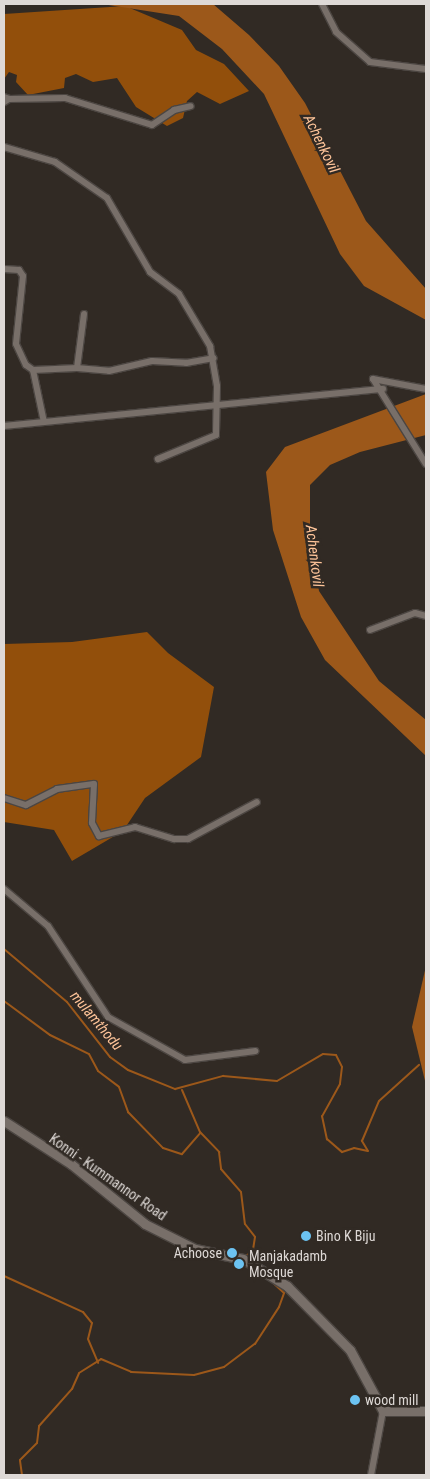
<!DOCTYPE html>
<style>
body{margin:0}
#map{position:relative;width:430px;height:1479px;overflow:hidden;background:#312a24;font-family:"Roboto Condensed",sans-serif}
div>[style]{position:absolute}
[style*='--x']{left:calc(var(--x)*1px);top:calc(var(--y)*1px);width:calc(var(--w)*1px);rotate:calc(var(--a)*1deg)}
.forest>*{inset:0;background:#924f0b}
.water>*{inset:0;background:#9c581a}
.stream>*{height:2px;margin:-1px;padding:0 1px;transform-origin:1px;border-radius:1px;background:#9c581a}
.roads{filter:drop-shadow(1px 0 #4c4642) drop-shadow(-1px 0 #4c4642) drop-shadow(0 1px #4c4642) drop-shadow(0 -1px #4c4642)}
.street>*{height:6px;margin:-3px;padding:0 3px;transform-origin:3px;border-radius:3px;background:#786f69}
.secondary>*{height:9px;margin:-4.5px;padding:0 4.5px;transform-origin:4.5px;border-radius:4.5px;background:#786f69}
.dots>*{width:14px;height:14px;translate:-50% -50%;box-sizing:border-box;border:2px solid #312a24;border-radius:50%}
span{translate:-50% -50%;white-space:nowrap;text-align:center;line-height:1.15;-webkit-text-stroke:5px #312a24;paint-order:stroke}
.street-label{font-size:14px;color:#ded9d6}
.poi-label{font-size:14px;color:#ded9d6}
.left{translate:0 -50%;text-align:left}
.right{translate:-100% -50%;text-align:right}
.water-label{font-size:15px;color:#fec499;font-style:italic}
.frame{position:absolute;inset:0;border:5px solid #ded9d6;pointer-events:none}
</style>
<div id="map">
<div class="forest">
<div style="clip-path:polygon(125px 6px,182px 30px,196px 50px,224px 64px,249px 91px,220px 104px,197px 92px,187px 101px,183px 118px,167px 126px,136px 107px,117px 78px,93px 82px,76px 74px,65px 78px,64px 88px,28px 95px,16px 82px,17px 75px,9px 72px,4px 79px,4px 14px)"></div>
<div style="clip-path:polygon(147px 632px,168px 653px,214px 687px,201px 757px,145px 798px,123px 831px,72px 861px,54px 830px,4px 822px,4px 644px,72px 642px)"></div>
</div>
<div class="water">
<div style="clip-path:polygon(102px 4px,213px 4px,249px 35px,279px 66px,305px 103px,366px 221px,426px 289px,426px 320px,364px 286px,340px 254px,264px 94px,222px 49px,179px 16px)"></div>
<div style="clip-path:polygon(426px 394px,426px 435px,360px 452px,330px 465px,310px 485px,310px 535px,319px 591px,379px 681px,426px 720px,426px 756px,325px 660px,301px 617px,273px 530px,266px 472px,285px 447px)"></div>
<div style="clip-path:polygon(426px 966px,426px 1085px,412px 1027px)"></div>
</div>
<div class="stream">
<div style="--x:4;--y:949;--w:82;--a:40.1"></div>
<div style="--x:67;--y:1002;--w:70;--a:52"></div>
<div style="--x:110;--y:1057;--w:22;--a:36"></div>
<div style="--x:128;--y:1070;--w:51;--a:22"></div>
<div style="--x:175;--y:1089;--w:50;--a:-15.2"></div>
<div style="--x:223;--y:1076;--w:54;--a:5.3"></div>
<div style="--x:277;--y:1081;--w:53;--a:-30.4"></div>
<div style="--x:323;--y:1054;--w:13;--a:4"></div>
<div style="--x:336;--y:1055;--w:13;--a:63"></div>
<div style="--x:342;--y:1067;--w:17;--a:97"></div>
<div style="--x:340;--y:1084;--w:37;--a:119"></div>
<div style="--x:322;--y:1116;--w:24;--a:78"></div>
<div style="--x:327;--y:1139;--w:20;--a:41"></div>
<div style="--x:342;--y:1152;--w:13;--a:-18"></div>
<div style="--x:354;--y:1148;--w:14;--a:12"></div>
<div style="--x:4;--y:1001;--w:57;--a:36.5"></div>
<div style="--x:50;--y:1035;--w:43;--a:26"></div>
<div style="--x:89;--y:1054;--w:19;--a:62"></div>
<div style="--x:98;--y:1071;--w:26;--a:37"></div>
<div style="--x:119;--y:1087;--w:27;--a:70"></div>
<div style="--x:128;--y:1112;--w:50;--a:45.8"></div>
<div style="--x:163;--y:1148;--w:20;--a:18"></div>
<div style="--x:182;--y:1154;--w:28;--a:-49"></div>
<div style="--x:182;--y:1090;--w:46;--a:66.8"></div>
<div style="--x:200;--y:1132;--w:28;--a:46"></div>
<div style="--x:219;--y:1152;--w:17;--a:83"></div>
<div style="--x:221;--y:1169;--w:30;--a:49"></div>
<div style="--x:241;--y:1192;--w:32;--a:83"></div>
<div style="--x:245;--y:1224;--w:16;--a:52"></div>
<div style="--x:255;--y:1237;--w:13;--a:99"></div>
<div style="--x:253;--y:1250;--w:11;--a:139"></div>
<div style="--x:368;--y:1151;--w:12;--a:-121"></div>
<div style="--x:362;--y:1141;--w:43;--a:-67"></div>
<div style="--x:379;--y:1101;--w:54;--a:-42"></div>
<div style="--x:4;--y:1276;--w:87;--a:24.5"></div>
<div style="--x:83;--y:1312;--w:14;--a:51"></div>
<div style="--x:92;--y:1323;--w:16;--a:104"></div>
<div style="--x:88;--y:1339;--w:26;--a:67"></div>
<div style="--x:22;--y:1475;--w:15;--a:-98"></div>
<div style="--x:20;--y:1460;--w:24;--a:-45"></div>
<div style="--x:37;--y:1443;--w:17;--a:-83"></div>
<div style="--x:39;--y:1426;--w:50;--a:-48.3"></div>
<div style="--x:72;--y:1389;--w:17;--a:-66"></div>
<div style="--x:79;--y:1373;--w:26;--a:-32"></div>
<div style="--x:101;--y:1359;--w:33;--a:23"></div>
<div style="--x:131;--y:1372;--w:63;--a:2.7"></div>
<div style="--x:194;--y:1375;--w:31;--a:-15"></div>
<div style="--x:224;--y:1367;--w:39;--a:-37"></div>
<div style="--x:255;--y:1344;--w:44;--a:-57"></div>
<div style="--x:279;--y:1307;--w:15;--a:-70"></div>
<div style="--x:284;--y:1293;--w:21;--a:-137"></div>
</div>
<div class="roads">
<div class="street">
<div style="--x:322;--y:4;--w:31;--a:63"></div>
<div style="--x:336;--y:32;--w:45;--a:41.4"></div>
<div style="--x:370;--y:62;--w:56;--a:7.1"></div>
<div style="--x:4;--y:97;--w:5;--a:22"></div>
<div style="--x:9;--y:99;--w:6;--a:149"></div>
<div style="--x:9;--y:99;--w:56;--a:-1"></div>
<div style="--x:65;--y:98;--w:91;--a:17.2"></div>
<div style="--x:152;--y:125;--w:27;--a:-34"></div>
<div style="--x:174;--y:110;--w:17;--a:-13"></div>
<div style="--x:4;--y:147;--w:53;--a:16.4"></div>
<div style="--x:55;--y:162;--w:63;--a:34.7"></div>
<div style="--x:107;--y:198;--w:86;--a:59.8"></div>
<div style="--x:150;--y:272;--w:36;--a:37"></div>
<div style="--x:179;--y:294;--w:61;--a:59.2"></div>
<div style="--x:210;--y:346;--w:41;--a:80.1"></div>
<div style="--x:217;--y:386;--w:49;--a:91.2"></div>
<div style="--x:216;--y:435;--w:63;--a:157.5"></div>
<div style="--x:4;--y:269;--w:15;--a:4"></div>
<div style="--x:19;--y:270;--w:7;--a:56"></div>
<div style="--x:23;--y:276;--w:68;--a:95.9"></div>
<div style="--x:16;--y:344;--w:23;--a:65"></div>
<div style="--x:26;--y:365;--w:9;--a:36"></div>
<div style="--x:33;--y:370;--w:44;--a:-2.6"></div>
<div style="--x:84;--y:314;--w:54;--a:97.4"></div>
<div style="--x:77;--y:368;--w:32;--a:5"></div>
<div style="--x:109;--y:371;--w:44;--a:-13.1"></div>
<div style="--x:152;--y:361;--w:34;--a:3"></div>
<div style="--x:186;--y:363;--w:28;--a:-10"></div>
<div style="--x:33;--y:370;--w:53;--a:78.1"></div>
<div style="--x:426;--y:389;--w:54;--a:-169.3"></div>
<div style="--x:373;--y:379;--w:100;--a:58.1"></div>
<div style="--x:4;--y:426;--w:381;--a:-5.6"></div>
<div style="--x:370;--y:630;--w:48;--a:-20.7"></div>
<div style="--x:415;--y:613;--w:11;--a:15"></div>
<div style="--x:4;--y:798;--w:23;--a:18"></div>
<div style="--x:26;--y:805;--w:35;--a:-27"></div>
<div style="--x:57;--y:789;--w:37;--a:-8"></div>
<div style="--x:94;--y:784;--w:39;--a:93"></div>
<div style="--x:92;--y:823;--w:15;--a:62"></div>
<div style="--x:99;--y:836;--w:37;--a:-14"></div>
<div style="--x:135;--y:827;--w:41;--a:17.1"></div>
<div style="--x:174;--y:839;--w:14;--a:0"></div>
<div style="--x:188;--y:839;--w:78;--a:-28.2"></div>
<div style="--x:4;--y:889;--w:57;--a:40.1"></div>
<div style="--x:48;--y:926;--w:109;--a:56.6"></div>
<div style="--x:108;--y:1017;--w:88;--a:29.2"></div>
<div style="--x:185;--y:1060;--w:71;--a:-7.3"></div>
<div style="--x:371;--y:1475;--w:65;--a:-79.4"></div>
</div>
<div class="secondary">
<div style="--x:4;--y:1121;--w:80;--a:32.7"></div>
<div style="--x:71;--y:1164;--w:95;--a:39"></div>
<div style="--x:145;--y:1224;--w:56;--a:26.6"></div>
<div style="--x:195;--y:1249;--w:49;--a:11.8"></div>
<div style="--x:243;--y:1259;--w:52;--a:31.5"></div>
<div style="--x:287;--y:1286;--w:90;--a:45.5"></div>
<div style="--x:350;--y:1350;--w:69;--a:61.6"></div>
<div style="--x:383;--y:1411;--w:43;--a:0"></div>
</div>
</div>
<div class="dots">
<div style="left:306px;top:1236px;background:#6cc3f2"></div>
<div style="left:232px;top:1253px;background:#6cc3f2"></div>
<div style="left:239px;top:1264px;background:#6cc3f2"></div>
<div style="left:355px;top:1400px;background:#6cc3f2"></div>
</div>
<div class="street-label">
<span style="left:108px;top:1177px;rotate:35deg">Konni - Kummannor Road</span>
</div>
<div class="poi-label">
<span class="left" style="left:316px;top:1236px">Bino K Biju</span>
<span class="right" style="left:222px;top:1253px">Achoose</span>
<span class="left" style="left:249px;top:1264px">Manjakadamb<br>Mosque</span>
<span class="left" style="left:365px;top:1400px">wood mill</span>
</div>
<div class="water-label">
<span style="left:321px;top:144px;rotate:64deg">Achenkovil</span>
<span style="left:314px;top:556px;rotate:83deg">Achenkovil</span>
<span style="left:96px;top:1021px;rotate:50deg">mulamthodu</span>
</div>
<div class="frame"></div>
</div>
